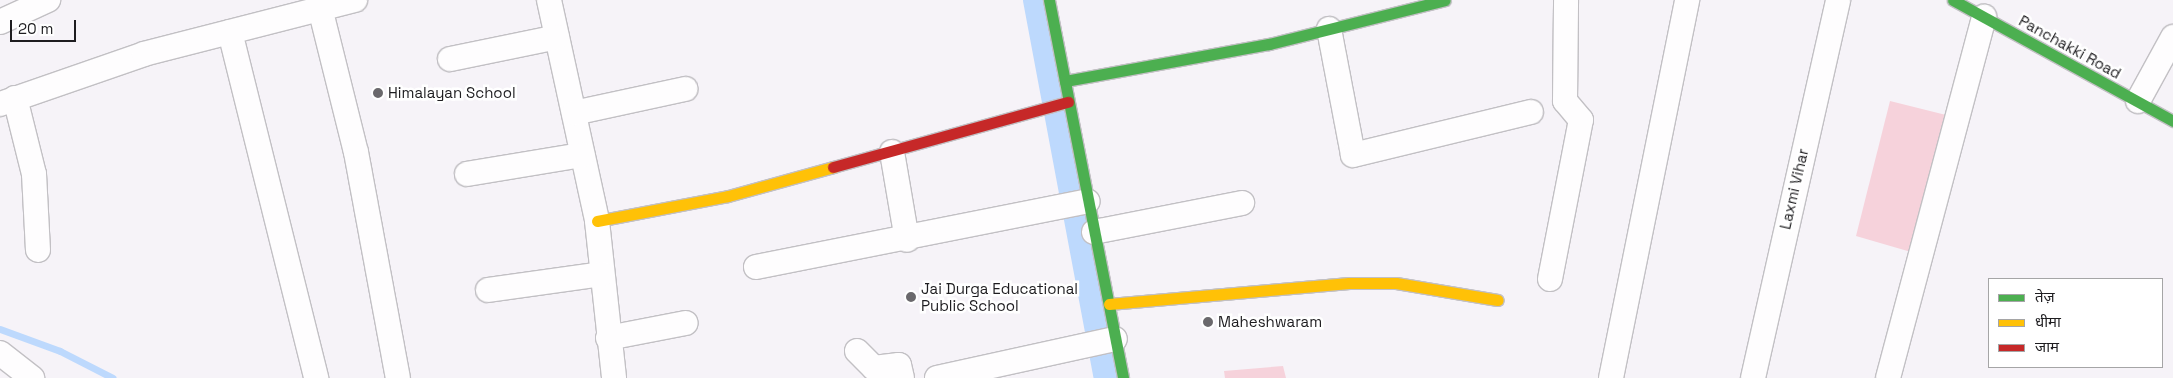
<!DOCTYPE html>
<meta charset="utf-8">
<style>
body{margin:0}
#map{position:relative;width:2173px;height:378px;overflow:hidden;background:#f6f3f8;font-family:"Space Grotesk","Noto Sans Devanagari",sans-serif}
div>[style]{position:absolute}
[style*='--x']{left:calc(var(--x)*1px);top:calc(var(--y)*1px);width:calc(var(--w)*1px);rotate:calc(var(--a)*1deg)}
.green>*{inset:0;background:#f6d2db}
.stream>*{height:7px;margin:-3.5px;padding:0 3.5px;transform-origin:3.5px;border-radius:3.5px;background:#bdd9fd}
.canal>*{height:24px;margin:-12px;padding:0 12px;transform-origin:12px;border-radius:12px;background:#bdd9fd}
.roads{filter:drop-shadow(1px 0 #c2c0c4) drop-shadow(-1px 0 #c2c0c4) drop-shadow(0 1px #c2c0c4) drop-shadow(0 -1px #c2c0c4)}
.street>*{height:24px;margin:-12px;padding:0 12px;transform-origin:12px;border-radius:12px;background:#fefdfe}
.fast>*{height:11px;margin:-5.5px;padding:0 5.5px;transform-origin:5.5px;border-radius:5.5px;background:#4caf50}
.slow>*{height:11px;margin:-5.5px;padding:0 5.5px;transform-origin:5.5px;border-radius:5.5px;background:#ffc107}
.jam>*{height:11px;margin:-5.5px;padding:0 5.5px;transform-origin:5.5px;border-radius:5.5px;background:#c62828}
.dots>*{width:14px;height:14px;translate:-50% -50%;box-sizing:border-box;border:2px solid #fff;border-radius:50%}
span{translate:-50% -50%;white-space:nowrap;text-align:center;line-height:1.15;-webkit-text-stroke:5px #fff;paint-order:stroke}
.street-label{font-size:15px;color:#1e1d20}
.poi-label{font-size:15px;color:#1e1d20}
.left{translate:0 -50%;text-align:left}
.legend{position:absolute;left:1988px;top:278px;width:175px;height:90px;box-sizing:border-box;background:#fff;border:1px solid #a5a5a6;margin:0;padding:6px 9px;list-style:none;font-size:15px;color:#1e1d20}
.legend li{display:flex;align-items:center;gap:10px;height:25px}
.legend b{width:25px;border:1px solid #a5a5a6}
.scale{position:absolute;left:10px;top:20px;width:66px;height:22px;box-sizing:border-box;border:2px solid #1e1d20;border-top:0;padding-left:6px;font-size:15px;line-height:18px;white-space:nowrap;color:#1e1d20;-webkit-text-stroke:4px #fff;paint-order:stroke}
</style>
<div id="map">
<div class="green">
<div style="clip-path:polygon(1890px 101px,1946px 115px,1911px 252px,1856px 236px)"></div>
<div style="clip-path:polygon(1283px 366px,1286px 378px,1225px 378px,1224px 371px)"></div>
</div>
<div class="stream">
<div style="--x:0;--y:329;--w:64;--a:20.1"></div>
<div style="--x:60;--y:351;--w:59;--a:27"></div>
</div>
<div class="canal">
<div style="--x:1035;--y:0;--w:385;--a:79.4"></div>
</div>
<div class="roads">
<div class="street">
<div style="--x:549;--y:0;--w:226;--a:77.7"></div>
<div style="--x:597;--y:221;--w:158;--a:83.8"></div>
<div style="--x:320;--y:8;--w:148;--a:76"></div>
<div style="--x:356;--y:152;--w:230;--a:79.5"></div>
<div style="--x:0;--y:22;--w:53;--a:-24.6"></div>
<div style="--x:1329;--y:29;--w:128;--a:79.2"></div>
<div style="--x:1353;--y:155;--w:183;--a:-13.6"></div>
<div style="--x:230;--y:32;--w:357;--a:76"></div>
<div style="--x:450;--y:59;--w:109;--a:-11.6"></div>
<div style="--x:15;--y:98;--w:78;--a:76"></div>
<div style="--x:34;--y:174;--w:76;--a:87"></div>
<div style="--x:2138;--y:101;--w:73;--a:-61.3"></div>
<div style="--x:0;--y:104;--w:152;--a:-19.1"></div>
<div style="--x:144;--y:54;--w:218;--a:-14.4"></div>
<div style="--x:574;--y:113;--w:114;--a:-12.2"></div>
<div style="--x:892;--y:152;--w:89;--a:80.3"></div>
<div style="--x:467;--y:174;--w:117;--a:-9.4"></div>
<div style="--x:1094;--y:232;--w:151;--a:-11.1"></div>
<div style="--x:756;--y:267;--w:338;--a:-11.2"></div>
<div style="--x:1550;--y:279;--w:162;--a:-79"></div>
<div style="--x:1581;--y:120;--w:25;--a:-130"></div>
<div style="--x:1565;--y:101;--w:101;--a:-89.4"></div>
<div style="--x:488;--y:290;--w:115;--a:-8"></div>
<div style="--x:608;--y:338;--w:79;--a:-10.9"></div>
<div style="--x:857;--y:351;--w:24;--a:45"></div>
<div style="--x:874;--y:368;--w:25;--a:-7"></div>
<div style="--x:899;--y:365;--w:13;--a:77"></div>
<div style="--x:0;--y:353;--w:41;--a:38"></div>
<div style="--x:937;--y:378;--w:182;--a:-12.4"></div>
<div style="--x:1611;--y:378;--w:386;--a:-78.6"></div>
<div style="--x:1753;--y:378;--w:387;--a:-77.3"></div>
<div style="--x:1888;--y:378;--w:374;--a:-75.1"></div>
</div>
<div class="fast">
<div style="--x:1049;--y:0;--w:385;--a:78.9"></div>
<div style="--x:1953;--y:0;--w:251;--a:28.8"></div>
<div style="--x:1065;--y:81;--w:207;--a:-10.3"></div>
<div style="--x:1269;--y:44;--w:181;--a:-14"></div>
</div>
<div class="slow">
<div style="--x:597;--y:221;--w:133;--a:-10.8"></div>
<div style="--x:728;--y:196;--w:109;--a:-15.4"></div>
<div style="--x:1109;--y:304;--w:241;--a:-5"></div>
<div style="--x:1349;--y:283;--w:47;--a:0"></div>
<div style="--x:1396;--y:283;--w:103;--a:9.5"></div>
</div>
<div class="jam">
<div style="--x:833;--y:167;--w:244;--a:-15.5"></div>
</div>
</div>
<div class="dots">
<div style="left:378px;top:93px;background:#6a686c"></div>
<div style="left:911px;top:297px;background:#6a686c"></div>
<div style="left:1208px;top:322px;background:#6a686c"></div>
</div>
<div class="street-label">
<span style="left:2070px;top:47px;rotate:29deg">Panchakki Road</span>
<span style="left:1794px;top:189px;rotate:-77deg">Laxmi Vihar</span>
</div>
<div class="poi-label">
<span class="left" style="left:388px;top:93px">Himalayan School</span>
<span class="left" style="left:921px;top:297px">Jai Durga Educational<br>Public School</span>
<span class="left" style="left:1218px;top:322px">Maheshwaram</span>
</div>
<ul class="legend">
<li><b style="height:6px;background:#4caf50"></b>तेज़</li>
<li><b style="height:6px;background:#ffc107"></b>धीमा</li>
<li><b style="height:6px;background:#c62828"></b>जाम</li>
</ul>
<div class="scale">20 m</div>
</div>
